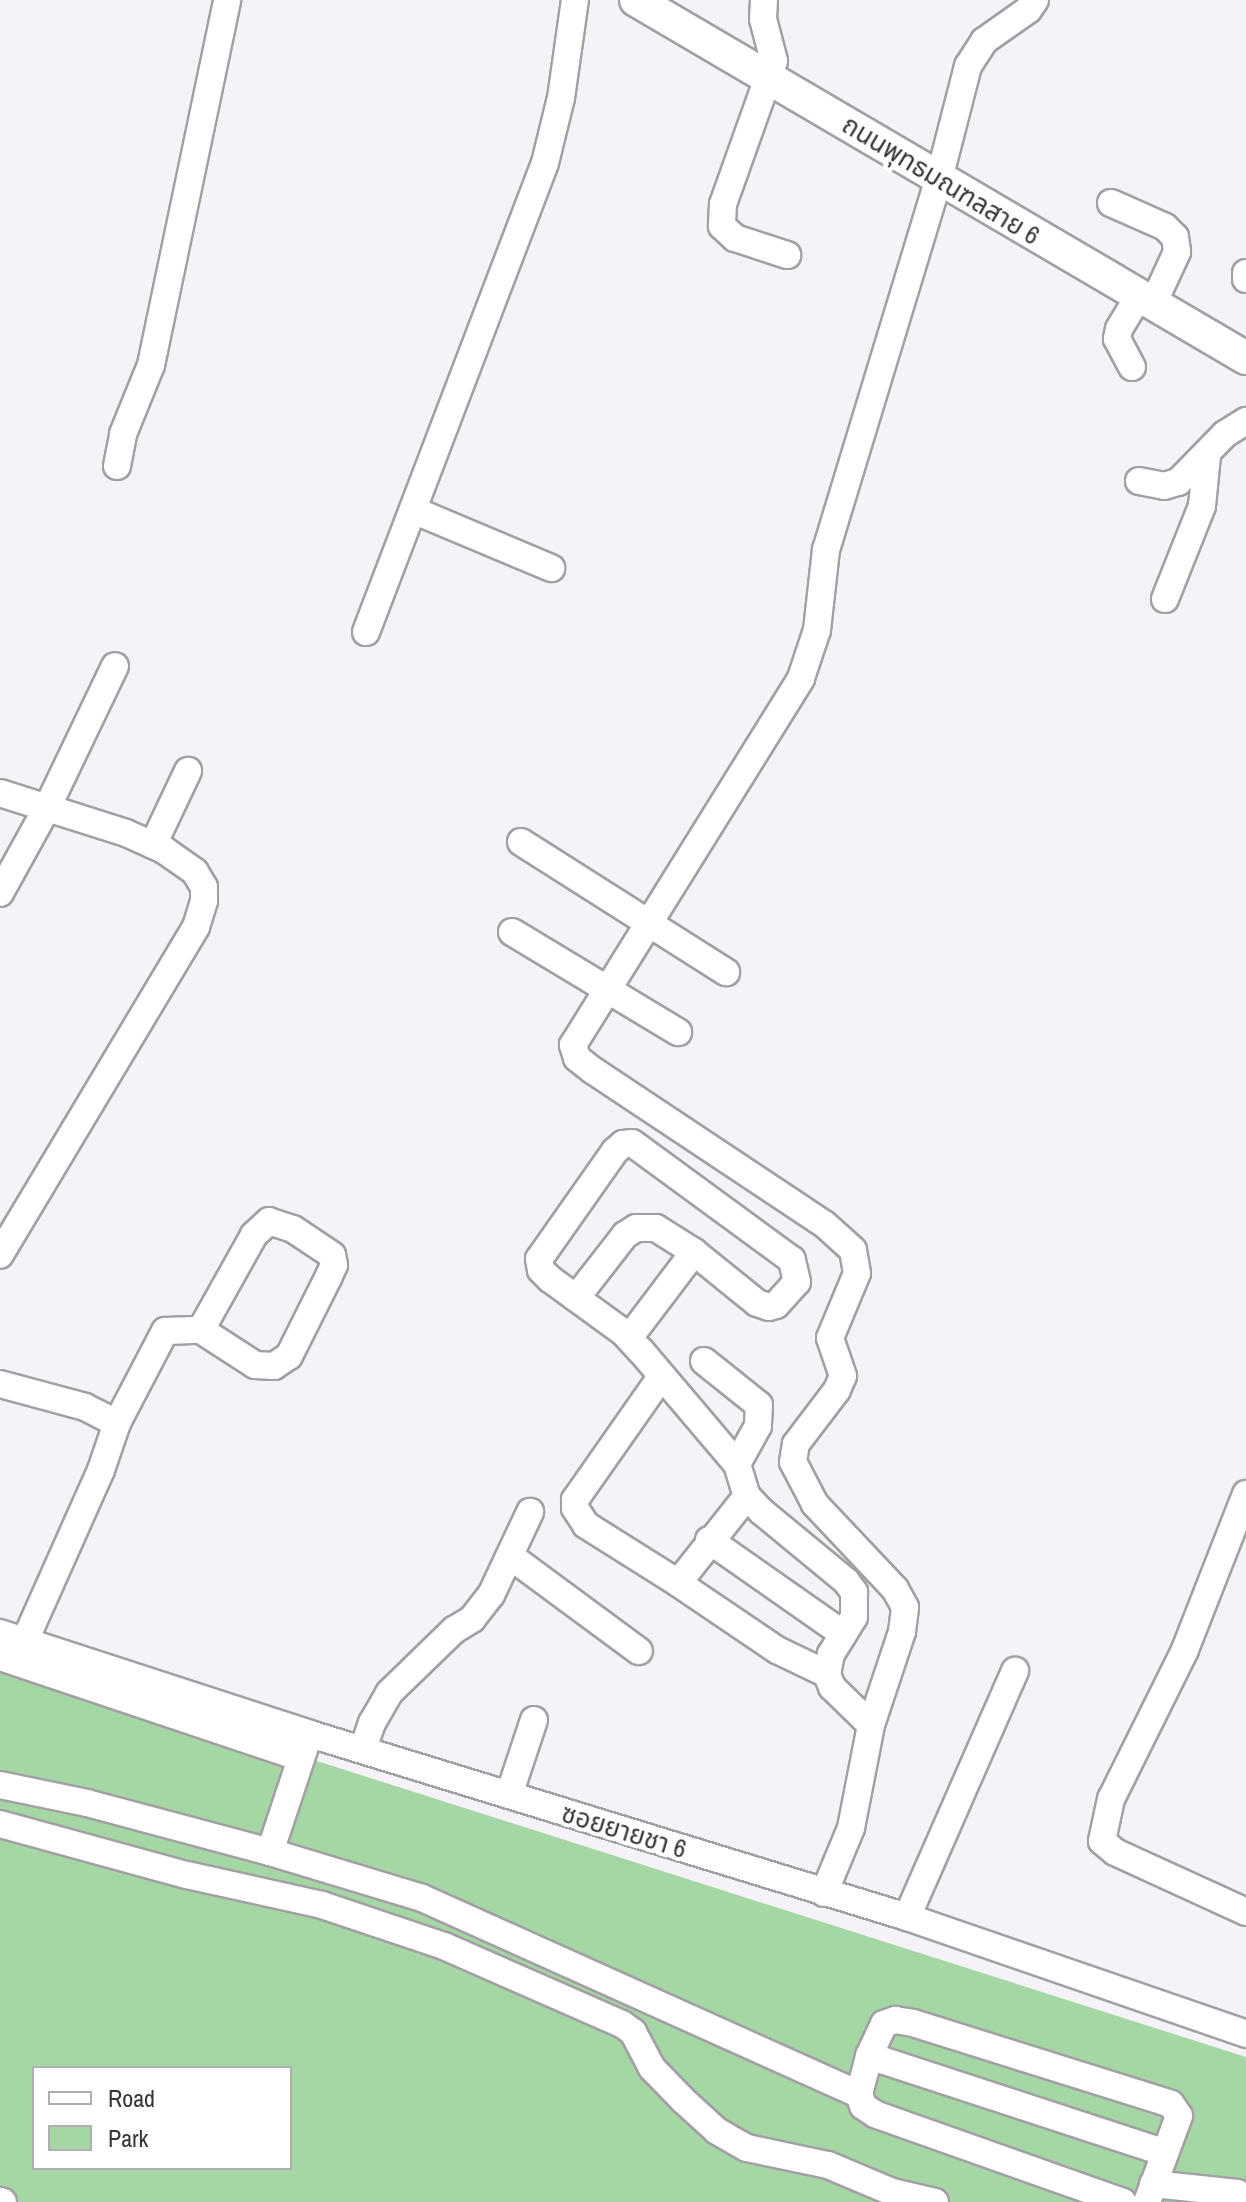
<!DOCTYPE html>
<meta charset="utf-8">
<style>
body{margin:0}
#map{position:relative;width:1246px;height:2202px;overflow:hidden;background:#f5f3f7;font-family:"Archivo Narrow","Noto Sans Thai",sans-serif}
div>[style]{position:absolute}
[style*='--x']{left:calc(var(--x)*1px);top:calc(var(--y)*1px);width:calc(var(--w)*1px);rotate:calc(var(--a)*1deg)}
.green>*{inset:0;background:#a4d7a4}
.roads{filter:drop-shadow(2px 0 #a2a0a4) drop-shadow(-2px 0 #a2a0a4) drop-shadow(0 2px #a2a0a4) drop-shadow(0 -2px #a2a0a4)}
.minor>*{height:26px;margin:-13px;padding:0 13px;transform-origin:13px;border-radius:13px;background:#fff}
.major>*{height:32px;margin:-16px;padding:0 16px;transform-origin:16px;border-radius:16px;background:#fff}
span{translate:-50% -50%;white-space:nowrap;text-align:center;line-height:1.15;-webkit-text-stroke:8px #fff;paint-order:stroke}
.street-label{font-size:26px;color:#373637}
.legend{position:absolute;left:32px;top:2066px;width:260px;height:104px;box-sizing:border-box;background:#fff;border:2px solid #afafaf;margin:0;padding:10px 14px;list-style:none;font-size:24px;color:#373637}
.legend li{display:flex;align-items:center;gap:16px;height:40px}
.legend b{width:40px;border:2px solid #afafaf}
</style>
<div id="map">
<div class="green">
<div style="clip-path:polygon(evenodd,0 1660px,1246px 2057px,1246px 2202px,0 2202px,0 1660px,34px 2068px,290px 2068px,290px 2168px,34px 2168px,34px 2068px)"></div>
</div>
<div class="roads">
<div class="minor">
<div style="--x:764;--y:0;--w:19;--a:93"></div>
<div style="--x:763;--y:19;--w:43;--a:75.3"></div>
<div style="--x:774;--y:61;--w:152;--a:109.6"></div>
<div style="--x:723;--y:204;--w:22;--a:93"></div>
<div style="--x:722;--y:226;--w:18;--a:43"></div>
<div style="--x:735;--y:238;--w:55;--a:18.1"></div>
<div style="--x:1111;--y:203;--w:59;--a:24"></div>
<div style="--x:1165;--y:227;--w:14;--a:45"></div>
<div style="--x:1175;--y:237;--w:15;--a:82"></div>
<div style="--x:1177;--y:252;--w:57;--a:114.8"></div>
<div style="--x:1246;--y:273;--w:6;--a:90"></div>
<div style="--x:1132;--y:367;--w:32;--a:-118"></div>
<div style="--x:1117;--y:339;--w:10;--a:-79"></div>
<div style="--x:1119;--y:329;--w:39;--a:-59"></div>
<div style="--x:117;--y:466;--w:33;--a:-79"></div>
<div style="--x:123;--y:434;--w:74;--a:-67.9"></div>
<div style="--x:151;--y:365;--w:373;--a:-78.2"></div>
<div style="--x:1139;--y:481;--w:25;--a:11"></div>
<div style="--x:1164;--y:486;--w:15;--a:-16"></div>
<div style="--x:1178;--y:482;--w:67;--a:-45.6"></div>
<div style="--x:1225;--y:434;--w:25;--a:-32"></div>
<div style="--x:413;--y:510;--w:150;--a:22.8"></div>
<div style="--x:1165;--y:599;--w:100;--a:-68.3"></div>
<div style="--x:1202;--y:506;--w:50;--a:-84.3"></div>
<div style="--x:366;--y:632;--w:502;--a:-69.11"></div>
<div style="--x:545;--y:163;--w:67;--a:-76.2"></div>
<div style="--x:561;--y:98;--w:99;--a:-81.9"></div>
<div style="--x:0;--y:793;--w:132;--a:17.6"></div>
<div style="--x:126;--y:833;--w:42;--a:24.1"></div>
<div style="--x:164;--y:850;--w:38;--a:35"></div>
<div style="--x:195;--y:872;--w:17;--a:59"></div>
<div style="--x:204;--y:887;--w:14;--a:90"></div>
<div style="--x:204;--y:901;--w:27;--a:107"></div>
<div style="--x:196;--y:927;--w:382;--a:120.9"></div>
<div style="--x:521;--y:842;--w:243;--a:32.4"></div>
<div style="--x:153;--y:845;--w:82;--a:-64.7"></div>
<div style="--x:0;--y:893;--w:99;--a:-61.1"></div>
<div style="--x:48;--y:806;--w:155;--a:-64.4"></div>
<div style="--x:512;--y:932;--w:194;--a:31.1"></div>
<div style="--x:576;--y:1298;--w:80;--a:-52.1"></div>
<div style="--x:625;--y:1235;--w:13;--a:-32"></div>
<div style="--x:636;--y:1228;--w:20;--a:0"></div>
<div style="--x:656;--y:1228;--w:45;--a:32.3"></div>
<div style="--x:694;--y:1252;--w:81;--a:39"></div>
<div style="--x:757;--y:1303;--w:13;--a:18"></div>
<div style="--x:769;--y:1307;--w:7;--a:-16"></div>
<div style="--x:776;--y:1305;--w:31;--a:-48"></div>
<div style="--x:797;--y:1282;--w:23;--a:-103"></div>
<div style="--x:792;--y:1260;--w:198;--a:-143.8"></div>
<div style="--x:632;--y:1143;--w:9;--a:174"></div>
<div style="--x:623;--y:1144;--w:11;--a:139"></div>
<div style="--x:615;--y:1151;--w:132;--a:125.1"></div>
<div style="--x:539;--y:1259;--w:11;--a:80"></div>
<div style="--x:541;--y:1270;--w:13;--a:45"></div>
<div style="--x:550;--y:1279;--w:90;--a:36"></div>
<div style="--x:623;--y:1332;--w:26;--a:47"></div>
<div style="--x:641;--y:1351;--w:148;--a:49.7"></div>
<div style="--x:737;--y:1464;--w:34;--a:73"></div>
<div style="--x:747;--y:1496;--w:21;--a:47"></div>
<div style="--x:761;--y:1511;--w:110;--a:39.5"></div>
<div style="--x:846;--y:1581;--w:14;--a:54"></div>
<div style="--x:854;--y:1592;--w:25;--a:90"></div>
<div style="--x:854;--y:1617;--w:44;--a:121.9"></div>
<div style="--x:831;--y:1654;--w:20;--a:101"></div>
<div style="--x:827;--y:1674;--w:14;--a:69"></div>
<div style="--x:832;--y:1687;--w:54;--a:44.3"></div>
<div style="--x:629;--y:1338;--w:108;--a:-52.9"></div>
<div style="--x:704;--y:1361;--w:70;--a:38.7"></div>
<div style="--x:759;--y:1405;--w:21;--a:93"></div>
<div style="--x:758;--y:1426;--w:43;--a:118.9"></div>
<div style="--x:661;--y:1377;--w:150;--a:125"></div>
<div style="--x:575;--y:1500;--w:8;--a:90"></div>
<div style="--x:575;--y:1508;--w:20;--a:57"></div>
<div style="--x:586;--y:1525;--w:109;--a:32.2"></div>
<div style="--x:0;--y:1384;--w:88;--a:15.1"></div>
<div style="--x:85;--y:1407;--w:36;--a:27"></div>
<div style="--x:117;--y:1423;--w:50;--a:108.8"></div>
<div style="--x:101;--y:1470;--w:187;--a:114"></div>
<div style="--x:117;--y:1423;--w:104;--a:-62.4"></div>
<div style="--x:165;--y:1331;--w:36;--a:-2"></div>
<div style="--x:201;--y:1330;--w:64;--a:32.9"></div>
<div style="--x:255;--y:1365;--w:19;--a:3"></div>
<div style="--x:274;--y:1366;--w:18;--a:-34"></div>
<div style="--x:289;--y:1356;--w:89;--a:-63.4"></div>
<div style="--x:329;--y:1276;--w:12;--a:-66"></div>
<div style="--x:334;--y:1265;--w:10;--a:-101"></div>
<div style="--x:332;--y:1255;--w:47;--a:-146.3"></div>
<div style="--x:293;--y:1229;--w:25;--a:-162"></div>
<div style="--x:269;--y:1221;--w:21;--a:137"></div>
<div style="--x:254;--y:1235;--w:109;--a:119.2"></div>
<div style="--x:1246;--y:1494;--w:168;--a:111.4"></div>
<div style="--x:1185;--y:1650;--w:166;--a:116.4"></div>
<div style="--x:1111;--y:1799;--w:43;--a:102.1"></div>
<div style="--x:1102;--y:1841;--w:17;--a:40"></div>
<div style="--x:1115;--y:1852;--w:144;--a:24.6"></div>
<div style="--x:747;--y:1496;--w:111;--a:128.4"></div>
<div style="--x:678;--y:1583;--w:120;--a:34.1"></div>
<div style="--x:777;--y:1650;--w:55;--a:25.6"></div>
<div style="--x:709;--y:1540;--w:164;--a:35"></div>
<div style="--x:510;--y:1556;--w:160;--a:36.4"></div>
<div style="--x:0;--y:1633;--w:326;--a:18"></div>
<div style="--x:310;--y:1734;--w:624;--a:17.04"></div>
<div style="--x:907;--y:1917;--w:359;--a:19"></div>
<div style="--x:0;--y:1657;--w:317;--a:18.5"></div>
<div style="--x:363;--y:1749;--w:28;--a:-71"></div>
<div style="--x:372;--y:1723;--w:34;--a:-60"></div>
<div style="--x:389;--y:1693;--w:91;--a:-44.1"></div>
<div style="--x:454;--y:1630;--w:21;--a:-31"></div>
<div style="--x:472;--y:1619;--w:31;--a:-52"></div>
<div style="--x:491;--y:1595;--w:92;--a:-64.8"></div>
<div style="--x:0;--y:1785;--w:89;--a:11.7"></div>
<div style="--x:87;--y:1803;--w:189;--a:15"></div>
<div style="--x:270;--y:1852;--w:159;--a:16.8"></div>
<div style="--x:422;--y:1898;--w:479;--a:24.2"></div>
<div style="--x:509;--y:1795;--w:79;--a:-71.6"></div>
<div style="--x:0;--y:1824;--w:194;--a:15.3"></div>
<div style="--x:187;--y:1875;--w:138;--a:12.5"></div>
<div style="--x:322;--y:1905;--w:129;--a:18.6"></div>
<div style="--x:444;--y:1946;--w:194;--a:23.7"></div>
<div style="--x:622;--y:2024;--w:14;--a:36"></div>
<div style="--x:633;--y:2032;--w:41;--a:62.2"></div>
<div style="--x:652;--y:2068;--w:45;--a:45.9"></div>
<div style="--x:683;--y:2100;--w:46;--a:42.4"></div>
<div style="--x:717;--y:2131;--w:34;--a:30"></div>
<div style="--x:747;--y:2148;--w:83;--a:11.9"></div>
<div style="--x:828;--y:2165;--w:69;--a:22.9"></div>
<div style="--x:892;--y:2192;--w:44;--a:13.1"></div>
<div style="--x:270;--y:1852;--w:117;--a:-71.6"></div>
<div style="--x:824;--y:1893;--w:70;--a:-67.4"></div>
<div style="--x:851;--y:1828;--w:105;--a:-79"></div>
<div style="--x:871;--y:1725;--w:98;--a:-71.6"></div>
<div style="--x:902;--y:1632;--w:25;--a:-83"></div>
<div style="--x:905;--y:1607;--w:21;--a:-119"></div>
<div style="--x:895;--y:1589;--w:117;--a:-133.3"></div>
<div style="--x:815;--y:1504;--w:47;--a:-117.6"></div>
<div style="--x:793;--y:1462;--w:18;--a:-81"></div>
<div style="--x:796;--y:1444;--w:68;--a:-52.8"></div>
<div style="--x:837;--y:1390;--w:15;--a:-67"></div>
<div style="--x:843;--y:1376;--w:40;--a:-108.9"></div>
<div style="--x:830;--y:1338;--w:70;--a:-67.4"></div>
<div style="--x:857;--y:1273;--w:23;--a:-100"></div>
<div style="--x:853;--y:1250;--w:39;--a:-138"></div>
<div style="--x:824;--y:1224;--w:278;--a:-146.4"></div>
<div style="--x:592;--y:1070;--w:19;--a:-141"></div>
<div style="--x:577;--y:1058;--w:14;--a:-107"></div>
<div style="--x:573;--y:1045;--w:432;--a:-58.1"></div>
<div style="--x:801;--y:678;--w:51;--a:-71.6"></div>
<div style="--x:817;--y:630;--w:81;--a:-83.6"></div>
<div style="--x:826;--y:550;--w:388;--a:-73.1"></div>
<div style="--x:939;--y:179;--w:117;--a:-75.6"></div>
<div style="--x:968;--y:66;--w:30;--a:-57"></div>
<div style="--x:984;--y:41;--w:54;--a:-35.2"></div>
<div style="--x:1028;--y:10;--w:12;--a:-55"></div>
<div style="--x:907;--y:1917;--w:269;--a:-66.3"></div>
<div style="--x:869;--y:2056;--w:311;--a:18.1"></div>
<div style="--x:1153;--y:2184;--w:85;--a:6"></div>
<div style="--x:0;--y:2201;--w:3;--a:18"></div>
<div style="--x:1123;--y:2202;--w:263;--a:-160.5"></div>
<div style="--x:875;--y:2114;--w:14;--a:-146"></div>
<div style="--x:863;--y:2106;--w:13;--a:-108"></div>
<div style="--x:859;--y:2094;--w:39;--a:-75"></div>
<div style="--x:869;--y:2056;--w:35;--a:-65"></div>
<div style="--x:884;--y:2024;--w:12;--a:-20"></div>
<div style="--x:895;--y:2020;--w:18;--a:9"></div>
<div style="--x:913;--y:2023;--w:270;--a:17.4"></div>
<div style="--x:1171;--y:2104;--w:14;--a:56"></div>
<div style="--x:1179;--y:2116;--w:92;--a:110.4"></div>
</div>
<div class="major">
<div style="--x:636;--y:0;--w:707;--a:30.41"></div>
</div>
</div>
<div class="street-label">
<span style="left:941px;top:180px;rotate:31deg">ถนนพุทธมณฑลสาย 6</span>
<span style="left:624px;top:1831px;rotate:17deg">ซอยยายชา 6</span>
</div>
<ul class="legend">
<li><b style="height:10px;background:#fff"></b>Road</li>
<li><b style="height:22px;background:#a4d7a4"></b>Park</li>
</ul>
</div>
